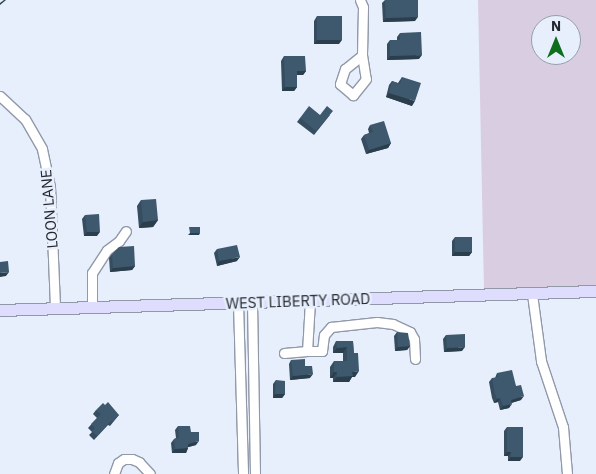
<!DOCTYPE html>
<style>
body{margin:0}
#map{position:relative;width:596px;height:474px;overflow:hidden;background:#e7effd;font-family:"IBM Plex Sans",sans-serif}
div>[style]{position:absolute}
[style*='--x']{left:calc(var(--x)*1px);top:calc(var(--y)*1px);width:calc(var(--w)*1px);rotate:calc(var(--a)*1deg)}
.green>*{inset:0;background:#d9cee1}
.roads{filter:drop-shadow(1px 0 #9199a9) drop-shadow(-1px 0 #9199a9) drop-shadow(0 1px #9199a9) drop-shadow(0 -1px #9199a9)}
.minor>*{height:9px;margin:-4.5px;padding:0 4.5px;transform-origin:4.5px;border-radius:4.5px;background:#fff}
.major>*{height:11px;margin:-5.5px;padding:0 5.5px;transform-origin:5.5px;border-radius:5.5px;background:#dfddfe}
.wall>*{inset:0;background:#354d5e}
.shaded-wall>*{inset:0;background:#2b3e4c}
.building>*{inset:0;background:#3e596d}
span{translate:-50% -50%;white-space:nowrap;text-align:center;line-height:1.15;-webkit-text-stroke:5px #e7effd;paint-order:stroke}
.street-label{font-size:15px;color:#22252b}
.north{position:absolute;left:531px;top:15px;width:50px;height:50px;box-sizing:border-box;background:#e7effd;border:1px solid #989ea9;border-radius:50%;rotate:0deg;font-size:14px;font-weight:700;line-height:20px;text-align:center;color:#22252b}
.north::after{content:'';display:block;margin:auto;width:18px;height:22px;background:#0d6f1d;clip-path:polygon(50% 0,100% 100%,50% 72%,0 100%)}
</style>
<div id="map">
<div class="green">
<div style="clip-path:polygon(evenodd,478px 0,596px 0,596px 286px,484px 290px,478px 0,541px 25px,571px 25px,571px 55px,541px 55px,541px 25px)"></div>
</div>
<div class="roads">
<div class="minor">
<div style="--x:360;--y:0;--w:8;--a:67"></div>
<div style="--x:363;--y:7;--w:48;--a:91.2"></div>
<div style="--x:362;--y:55;--w:24;--a:81"></div>
<div style="--x:366;--y:79;--w:21;--a:129"></div>
<div style="--x:353;--y:95;--w:17;--a:-140"></div>
<div style="--x:340;--y:84;--w:16;--a:-72"></div>
<div style="--x:345;--y:69;--w:22;--a:-39"></div>
<div style="--x:0;--y:96;--w:34;--a:43"></div>
<div style="--x:25;--y:119;--w:34;--a:60"></div>
<div style="--x:42;--y:149;--w:39;--a:78"></div>
<div style="--x:50;--y:187;--w:121;--a:87.6"></div>
<div style="--x:532;--y:294;--w:68;--a:82.3"></div>
<div style="--x:541;--y:361;--w:70;--a:71.6"></div>
<div style="--x:563;--y:427;--w:47;--a:85.1"></div>
<div style="--x:310;--y:301;--w:50;--a:93.4"></div>
<div style="--x:307;--y:351;--w:15;--a:0"></div>
<div style="--x:322;--y:351;--w:16;--a:-83"></div>
<div style="--x:324;--y:335;--w:11;--a:-49"></div>
<div style="--x:331;--y:327;--w:46;--a:-6.2"></div>
<div style="--x:377;--y:322;--w:16;--a:7"></div>
<div style="--x:393;--y:324;--w:19;--a:25"></div>
<div style="--x:410;--y:332;--w:8;--a:60"></div>
<div style="--x:414;--y:339;--w:20;--a:87"></div>
<div style="--x:252;--y:302;--w:172;--a:89"></div>
<div style="--x:238;--y:303;--w:171;--a:88.3"></div>
<div style="--x:92;--y:307;--w:34;--a:-90"></div>
<div style="--x:92;--y:273;--w:27;--a:-57"></div>
<div style="--x:107;--y:250;--w:15;--a:-37"></div>
<div style="--x:119;--y:241;--w:12;--a:-55"></div>
<div style="--x:284;--y:353;--w:23;--a:-5"></div>
<div style="--x:114;--y:474;--w:12;--a:-70"></div>
<div style="--x:118;--y:463;--w:7;--a:-34"></div>
<div style="--x:124;--y:459;--w:8;--a:0"></div>
<div style="--x:132;--y:459;--w:8;--a:23"></div>
<div style="--x:139;--y:462;--w:16;--a:47"></div>
</div>
<div class="major">
<div style="--x:0;--y:310;--w:596;--a:-1.83"></div>
</div>
</div>
<div class="wall">
<div style="clip-path:polygon(385px 0,418px 0,415px 21px,383px 22px,382px 3px)"></div>
<div style="clip-path:polygon(317px 16px,339px 44px,314px 44px,314px 21px)"></div>
<div style="clip-path:polygon(400px 33px,419px 59px,387px 60px,387px 44px,390px 40px,397px 40px,397px 37px)"></div>
<div style="clip-path:polygon(284px 56px,306px 71px,303px 75px,297px 75px,297px 87px,294px 91px,282px 91px,281px 61px)"></div>
<div style="clip-path:polygon(402px 77px,412px 106px,386px 97px,389px 85px,392px 81px,398px 83px)"></div>
<div style="clip-path:polygon(320px 115px,330px 115px,314px 135px,297px 122px,300px 118px)"></div>
<div style="clip-path:polygon(370px 125px,391px 143px,388px 148px,366px 154px,361px 139px,364px 135px,369px 133px,368px 129px)"></div>
<div style="clip-path:polygon(141px 200px,158px 220px,153px 227px,139px 228px,137px 206px)"></div>
<div style="clip-path:polygon(85px 215px,97px 236px,84px 236px,82px 219px)"></div>
<div style="clip-path:polygon(455px 237px,472px 252px,469px 256px,452px 256px,452px 241px)"></div>
<div style="clip-path:polygon(217px 249px,237px 261px,217px 266px,214px 253px)"></div>
<div style="clip-path:polygon(112px 254px,135px 266px,132px 270px,110px 272px,109px 258px)"></div>
<div style="clip-path:polygon(397px 332px,410px 346px,407px 350px,395px 351px,394px 336px)"></div>
<div style="clip-path:polygon(446px 335px,462px 351px,444px 352px,443px 339px)"></div>
<div style="clip-path:polygon(336px 341px,353px 341px,355px 377px,352px 377px,349px 382px,333px 382px,333px 378px,330px 378px,330px 367px,334px 361px,343px 361px,343px 353px,333px 353px,333px 347px)"></div>
<div style="clip-path:polygon(291px 360px,305px 366px,310px 378px,290px 380px,289px 364px)"></div>
<div style="clip-path:polygon(497px 373px,516px 386px,521px 400px,511px 403px,509px 408px,500px 410px,498px 402px,494px 403px,492px 398px,489px 382px,492px 378px,495px 378px)"></div>
<div style="clip-path:polygon(276px 380px,285px 394px,282px 398px,273px 398px,273px 384px)"></div>
<div style="clip-path:polygon(96px 410px,119px 415px,110px 426px,108px 425px,94px 440px,89px 435px,92px 432px,88px 428px,97px 418px,93px 414px)"></div>
<div style="clip-path:polygon(178px 426px,191px 432px,196px 445px,188px 447px,188px 448px,186px 453px,172px 453px,171px 443px,174px 439px,176px 438px,175px 430px)"></div>
<div style="clip-path:polygon(507px 427px,520px 461px,508px 461px,508px 456px,504px 456px,504px 431px)"></div>
</div>
<div class="shaded-wall">
<div style="clip-path:polygon(4px 0,6px 0,0 5px,0 3px)"></div>
<div style="clip-path:polygon(418px 17px,415px 21px,383px 22px,386px 18px)"></div>
<div style="clip-path:polygon(317px 40px,342px 40px,339px 44px,314px 44px)"></div>
<div style="clip-path:polygon(422px 55px,419px 59px,387px 60px,390px 56px)"></div>
<div style="clip-path:polygon(297px 71px,306px 71px,303px 75px,294px 75px)"></div>
<div style="clip-path:polygon(285px 87px,297px 87px,294px 91px,282px 91px)"></div>
<div style="clip-path:polygon(389px 93px,415px 101px,412px 106px,386px 97px)"></div>
<div style="clip-path:polygon(391px 143px,388px 148px,366px 154px,369px 150px)"></div>
<div style="clip-path:polygon(158px 220px,153px 227px,139px 228px,143px 222px)"></div>
<div style="clip-path:polygon(87px 232px,100px 232px,97px 236px,84px 236px)"></div>
<div style="clip-path:polygon(190px 233px,200px 233px,199px 235px,188px 235px)"></div>
<div style="clip-path:polygon(455px 252px,472px 252px,469px 256px,452px 256px)"></div>
<div style="clip-path:polygon(240px 257px,237px 261px,217px 266px,219px 261px)"></div>
<div style="clip-path:polygon(135px 266px,132px 270px,110px 272px,113px 268px)"></div>
<div style="clip-path:polygon(9px 272px,6px 276px,0 277px,0 273px)"></div>
<div style="clip-path:polygon(410px 346px,407px 350px,395px 351px,398px 347px)"></div>
<div style="clip-path:polygon(347px 347px,343px 353px,333px 353px,337px 348px)"></div>
<div style="clip-path:polygon(465px 347px,462px 351px,444px 352px,447px 348px)"></div>
<div style="clip-path:polygon(359px 371px,355px 377px,352px 377px,349px 382px,333px 382px,337px 377px,352px 372px)"></div>
<div style="clip-path:polygon(334px 372px,337px 372px,333px 378px,330px 378px)"></div>
<div style="clip-path:polygon(313px 374px,310px 378px,290px 380px,293px 376px)"></div>
<div style="clip-path:polygon(275px 394px,285px 394px,282px 398px,273px 398px)"></div>
<div style="clip-path:polygon(524px 396px,521px 400px,508px 404px,511px 400px)"></div>
<div style="clip-path:polygon(500px 398px,498px 402px,494px 403px,497px 399px)"></div>
<div style="clip-path:polygon(512px 404px,509px 408px,500px 410px,503px 406px)"></div>
<div style="clip-path:polygon(199px 441px,196px 445px,185px 448px,188px 444px)"></div>
<div style="clip-path:polygon(188px 448px,186px 453px,172px 453px,175px 449px)"></div>
<div style="clip-path:polygon(507px 452px,511px 452px,508px 456px,504px 456px)"></div>
<div style="clip-path:polygon(511px 457px,523px 457px,520px 461px,508px 461px)"></div>
</div>
<div class="building">
<div style="clip-path:polygon(385px 0,418px 0,418px 17px,386px 18px)"></div>
<div style="clip-path:polygon(317px 16px,342px 16px,342px 40px,317px 40px)"></div>
<div style="clip-path:polygon(421px 32px,422px 55px,390px 56px,390px 40px,400px 40px,400px 33px)"></div>
<div style="clip-path:polygon(284px 56px,305px 56px,306px 71px,297px 71px,297px 87px,285px 87px)"></div>
<div style="clip-path:polygon(402px 77px,421px 83px,415px 101px,389px 93px,392px 81px,400px 84px)"></div>
<div style="clip-path:polygon(309px 106px,320px 115px,327px 106px,333px 111px,316px 131px,300px 118px)"></div>
<div style="clip-path:polygon(384px 121px,391px 143px,369px 150px,364px 135px,373px 132px,370px 125px)"></div>
<div style="clip-path:polygon(156px 199px,158px 220px,143px 222px,141px 200px)"></div>
<div style="clip-path:polygon(99px 214px,100px 232px,87px 232px,85px 215px)"></div>
<div style="clip-path:polygon(189px 227px,200px 227px,200px 233px,190px 233px)"></div>
<div style="clip-path:polygon(455px 237px,472px 237px,472px 252px,455px 252px)"></div>
<div style="clip-path:polygon(237px 245px,240px 257px,219px 261px,217px 249px)"></div>
<div style="clip-path:polygon(134px 246px,135px 266px,113px 268px,112px 254px,119px 247px)"></div>
<div style="clip-path:polygon(8px 261px,9px 272px,0 273px,0 262px)"></div>
<div style="clip-path:polygon(397px 332px,408px 333px,410px 346px,398px 347px)"></div>
<div style="clip-path:polygon(465px 334px,465px 347px,447px 348px,446px 335px)"></div>
<div style="clip-path:polygon(336px 341px,353px 341px,354px 353px,358px 353px,359px 371px,352px 372px,353px 376px,337px 377px,337px 372px,334px 372px,334px 361px,347px 361px,347px 347px,337px 348px)"></div>
<div style="clip-path:polygon(305px 359px,305px 366px,312px 366px,313px 374px,293px 376px,291px 360px)"></div>
<div style="clip-path:polygon(512px 370px,516px 386px,521px 385px,524px 396px,511px 400px,512px 404px,503px 406px,500px 398px,497px 399px,495px 394px,492px 378px,498px 377px,497px 373px)"></div>
<div style="clip-path:polygon(276px 380px,285px 381px,285px 394px,275px 394px)"></div>
<div style="clip-path:polygon(108px 402px,119px 415px,112px 422px,111px 421px,97px 436px,92px 431px,95px 428px,91px 424px,101px 414px,96px 410px,103px 403px,105px 405px)"></div>
<div style="clip-path:polygon(178px 426px,190px 426px,191px 432px,199px 432px,199px 441px,188px 444px,188px 448px,175px 449px,174px 439px,179px 438px)"></div>
<div style="clip-path:polygon(507px 427px,523px 427px,523px 457px,511px 457px,511px 452px,507px 452px)"></div>
</div>
<div class="street-label">
<span style="left:49px;top:209px;rotate:-95deg">LOON LANE</span>
<span style="left:298px;top:301px;rotate:-2deg">WEST LIBERTY ROAD</span>
</div>
<div class="north">N</div>
</div>
